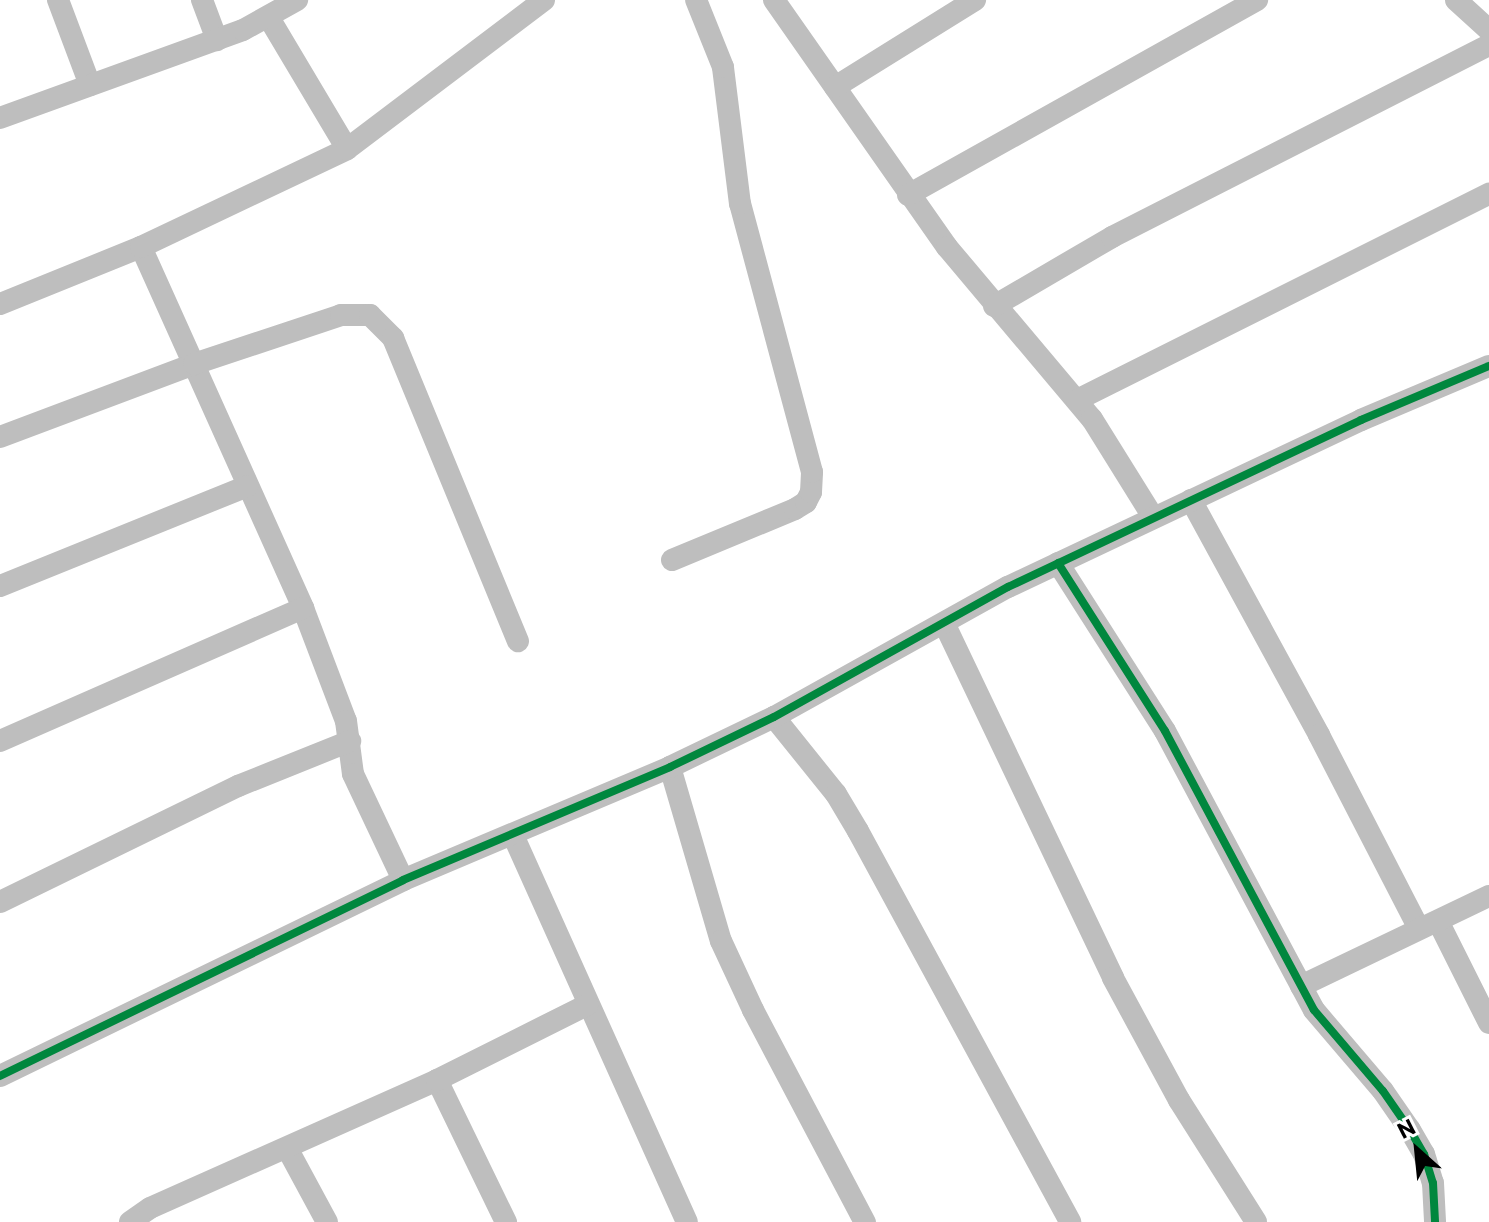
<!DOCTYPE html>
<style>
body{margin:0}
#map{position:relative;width:1489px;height:1222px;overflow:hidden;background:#fff;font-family:Commissioner,sans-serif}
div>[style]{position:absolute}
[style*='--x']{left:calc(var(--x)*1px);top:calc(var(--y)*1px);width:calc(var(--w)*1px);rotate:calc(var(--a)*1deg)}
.minor>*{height:22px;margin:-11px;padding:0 11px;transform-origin:11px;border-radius:11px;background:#bebebe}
.cycleway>*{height:8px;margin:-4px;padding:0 4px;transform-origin:4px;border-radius:4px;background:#00873e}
span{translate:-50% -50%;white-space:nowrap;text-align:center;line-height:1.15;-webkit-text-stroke:6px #fff;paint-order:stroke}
.north{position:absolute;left:1377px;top:1110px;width:80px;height:80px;-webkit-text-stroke:6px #fff;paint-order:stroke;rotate:333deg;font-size:22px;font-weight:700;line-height:32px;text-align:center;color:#000}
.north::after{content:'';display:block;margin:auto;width:28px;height:36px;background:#000;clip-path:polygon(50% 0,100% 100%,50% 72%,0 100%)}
</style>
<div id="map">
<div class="minor">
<div style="--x:58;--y:0;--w:91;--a:69.4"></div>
<div style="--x:202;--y:0;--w:43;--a:69.4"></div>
<div style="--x:774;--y:0;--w:302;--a:55"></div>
<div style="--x:947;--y:247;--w:225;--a:49.9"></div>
<div style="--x:1092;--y:419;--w:115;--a:58.1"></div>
<div style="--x:1456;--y:0;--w:45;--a:42.3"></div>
<div style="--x:269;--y:18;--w:152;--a:59.2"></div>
<div style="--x:835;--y:87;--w:165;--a:-31.9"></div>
<div style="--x:0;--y:118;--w:258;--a:-19.9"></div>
<div style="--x:243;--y:30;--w:62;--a:-29.1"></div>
<div style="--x:908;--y:195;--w:400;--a:-29.2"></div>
<div style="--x:141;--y:247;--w:396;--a:65.8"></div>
<div style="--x:303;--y:608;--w:121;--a:69.2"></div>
<div style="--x:346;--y:721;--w:53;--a:82.5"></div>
<div style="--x:353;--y:774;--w:117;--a:64.7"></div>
<div style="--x:0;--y:304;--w:152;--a:-22"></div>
<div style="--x:141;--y:247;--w:228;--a:-25.4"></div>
<div style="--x:347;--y:149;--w:247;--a:-37.1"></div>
<div style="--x:994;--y:306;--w:137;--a:-30.3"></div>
<div style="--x:1112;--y:237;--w:423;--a:-27"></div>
<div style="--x:1077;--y:400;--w:461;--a:-26.6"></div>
<div style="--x:0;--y:437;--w:207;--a:-20.6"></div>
<div style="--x:194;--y:364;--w:155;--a:-18.4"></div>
<div style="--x:341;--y:315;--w:29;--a:0"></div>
<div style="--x:370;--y:315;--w:33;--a:45"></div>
<div style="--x:393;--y:338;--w:328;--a:67.6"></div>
<div style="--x:1191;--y:500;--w:268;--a:61.4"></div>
<div style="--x:1319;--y:735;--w:218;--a:62.7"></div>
<div style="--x:672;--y:560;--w:133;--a:-22.5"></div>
<div style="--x:795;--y:509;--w:13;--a:-32"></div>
<div style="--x:806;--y:502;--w:11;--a:-63"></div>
<div style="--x:811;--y:492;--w:20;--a:-87"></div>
<div style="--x:812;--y:472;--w:278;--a:-105"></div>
<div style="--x:740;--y:204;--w:138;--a:-97.1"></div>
<div style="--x:723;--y:67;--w:72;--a:-111.9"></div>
<div style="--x:1058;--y:563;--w:199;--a:57.5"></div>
<div style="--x:1165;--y:731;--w:316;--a:61.9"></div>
<div style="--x:1314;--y:1010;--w:106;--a:49.6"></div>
<div style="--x:1383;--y:1091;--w:47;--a:55.3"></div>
<div style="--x:1410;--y:1130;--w:28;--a:60"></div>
<div style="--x:1424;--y:1154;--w:30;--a:73"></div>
<div style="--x:1433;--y:1183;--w:39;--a:87"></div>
<div style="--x:0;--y:586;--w:267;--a:-22"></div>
<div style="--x:944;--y:623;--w:393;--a:64.5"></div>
<div style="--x:1113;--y:978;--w:139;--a:61.6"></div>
<div style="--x:1179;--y:1100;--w:144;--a:57.7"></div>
<div style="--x:774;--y:717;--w:99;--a:51.2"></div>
<div style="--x:836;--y:794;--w:43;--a:59.3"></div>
<div style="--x:858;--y:831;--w:445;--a:61.5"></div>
<div style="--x:0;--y:741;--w:331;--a:-23.7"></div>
<div style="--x:670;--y:767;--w:181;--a:73.7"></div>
<div style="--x:721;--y:941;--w:76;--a:65.1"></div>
<div style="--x:753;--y:1010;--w:240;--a:62.2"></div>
<div style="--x:513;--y:835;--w:424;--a:65.8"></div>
<div style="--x:0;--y:902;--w:265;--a:-26"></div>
<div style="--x:238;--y:786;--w:121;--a:-21.9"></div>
<div style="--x:1438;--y:921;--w:114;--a:63.4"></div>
<div style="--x:1301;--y:986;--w:208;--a:-25.6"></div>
<div style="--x:0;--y:1076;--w:448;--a:-25.9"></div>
<div style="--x:403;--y:880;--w:290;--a:-22.9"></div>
<div style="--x:670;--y:767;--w:115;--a:-25.7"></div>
<div style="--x:774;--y:717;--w:268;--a:-29.1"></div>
<div style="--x:1008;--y:587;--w:391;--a:-25.3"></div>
<div style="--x:1361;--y:420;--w:139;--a:-22.9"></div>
<div style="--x:437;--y:1080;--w:158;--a:64.1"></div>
<div style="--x:287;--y:1148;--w:84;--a:61.6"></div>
<div style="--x:130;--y:1222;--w:24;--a:-35"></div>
<div style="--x:150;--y:1208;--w:314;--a:-24"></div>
<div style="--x:437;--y:1080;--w:168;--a:-26.6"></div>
</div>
<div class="cycleway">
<div style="--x:1058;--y:563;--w:199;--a:57.5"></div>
<div style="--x:1165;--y:731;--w:316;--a:61.9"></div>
<div style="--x:1314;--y:1010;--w:106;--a:49.6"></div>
<div style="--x:1383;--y:1091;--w:47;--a:55.3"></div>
<div style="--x:1410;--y:1130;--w:28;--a:60"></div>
<div style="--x:1424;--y:1154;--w:30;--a:73"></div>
<div style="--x:1433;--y:1183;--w:39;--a:87"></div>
<div style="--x:0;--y:1076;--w:448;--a:-25.9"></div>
<div style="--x:403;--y:880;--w:290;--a:-22.9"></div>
<div style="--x:670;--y:767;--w:115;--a:-25.7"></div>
<div style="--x:774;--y:717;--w:268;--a:-29.1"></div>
<div style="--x:1008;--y:587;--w:391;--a:-25.3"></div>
<div style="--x:1361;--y:420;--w:139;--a:-22.9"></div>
</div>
<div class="north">N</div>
</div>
